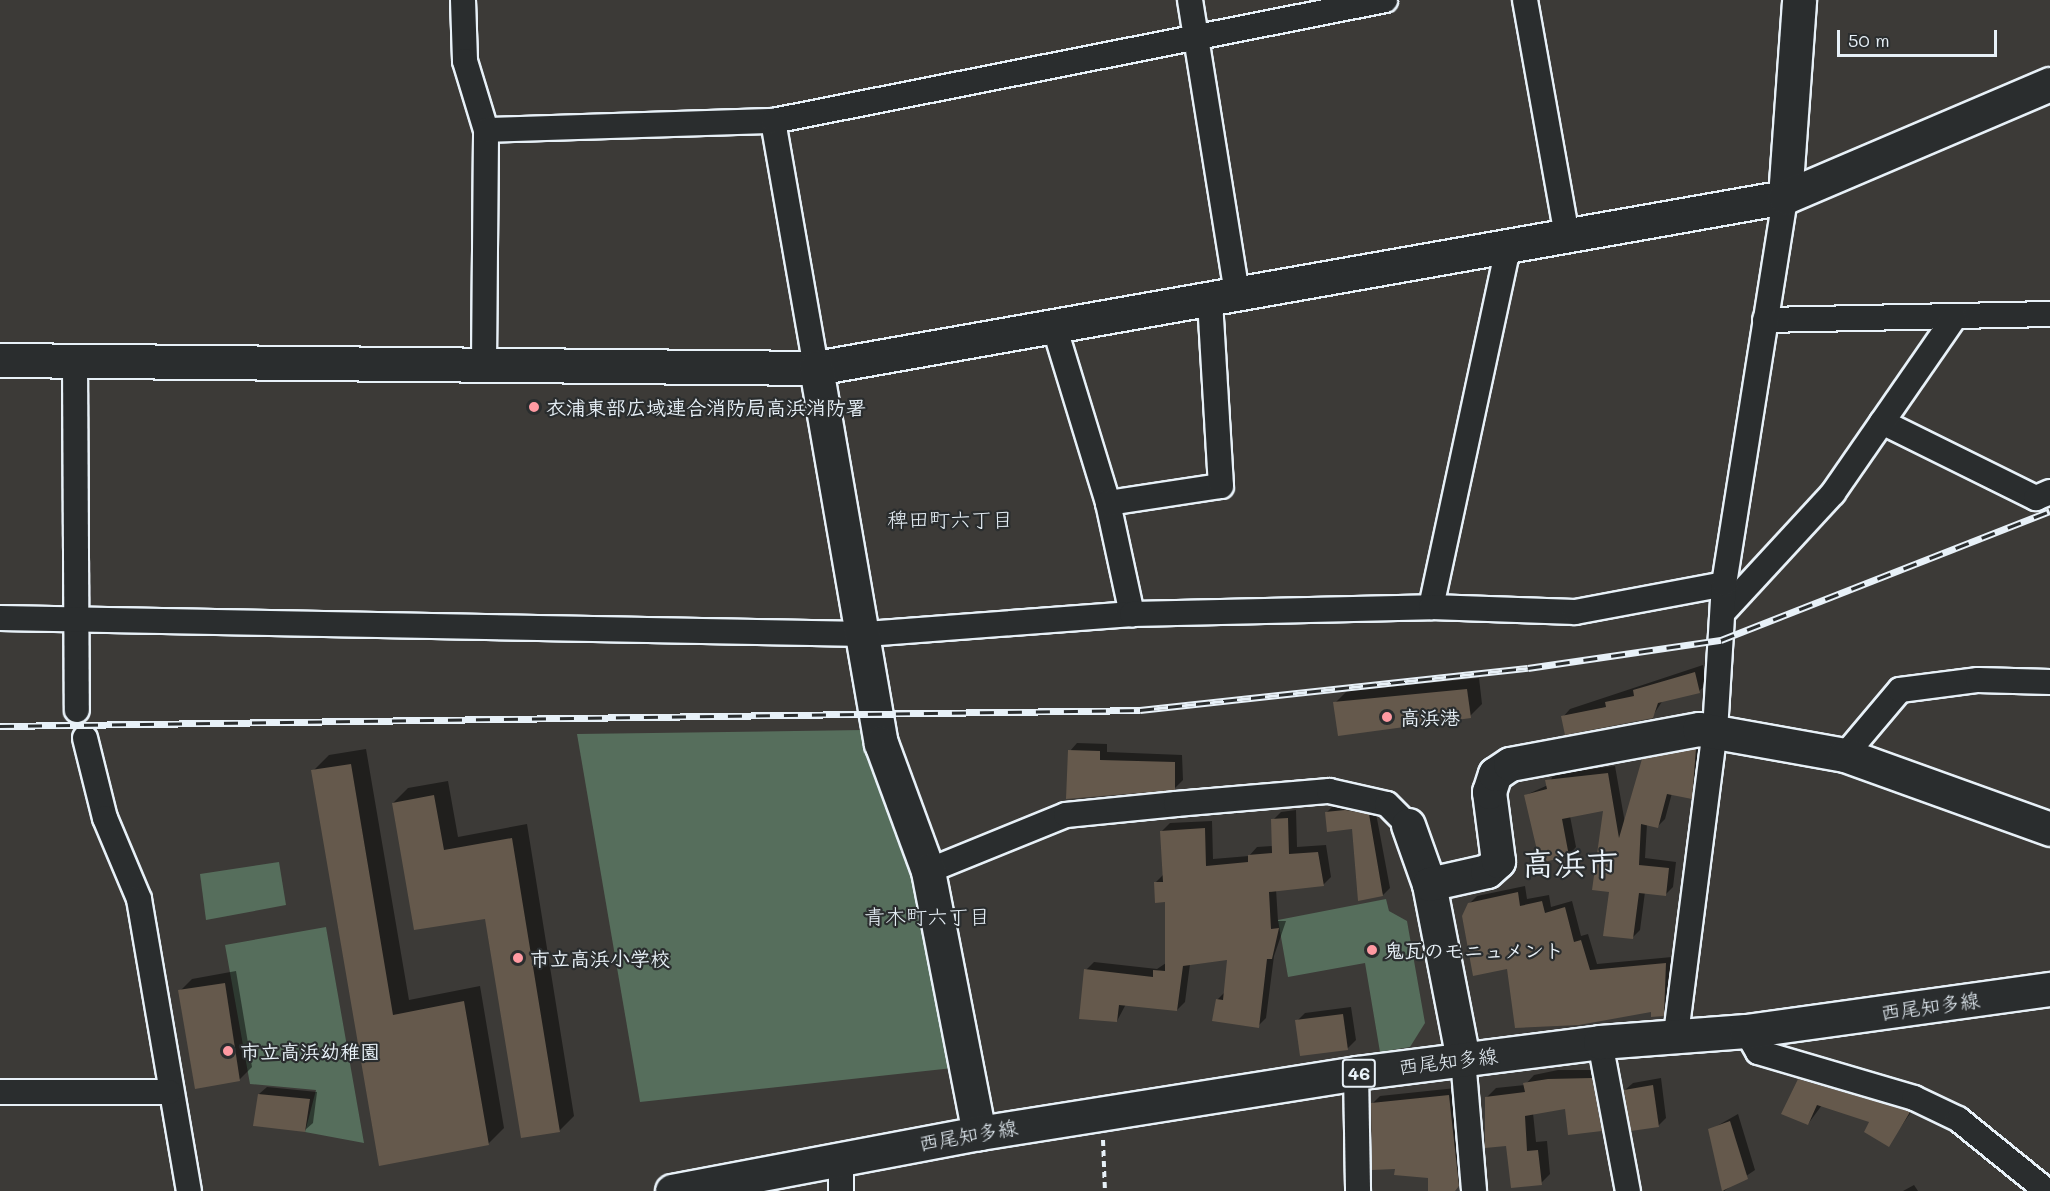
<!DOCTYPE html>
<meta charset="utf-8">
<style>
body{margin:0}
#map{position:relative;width:2050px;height:1191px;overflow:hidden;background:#3c3a37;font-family:Mali,"Klee One",sans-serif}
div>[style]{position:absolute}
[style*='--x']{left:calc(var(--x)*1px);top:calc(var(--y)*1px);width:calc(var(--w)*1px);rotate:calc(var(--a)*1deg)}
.green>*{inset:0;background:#566e5c}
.shadow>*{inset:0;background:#0007}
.building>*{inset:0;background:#65594c}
.path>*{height:4px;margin-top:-2px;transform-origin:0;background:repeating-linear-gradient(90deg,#e8f1f8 0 6px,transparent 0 10.5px)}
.roads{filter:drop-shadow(2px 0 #e8f1f8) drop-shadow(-2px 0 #e8f1f8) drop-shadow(0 2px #e8f1f8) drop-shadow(0 -2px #e8f1f8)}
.street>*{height:24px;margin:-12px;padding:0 12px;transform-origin:12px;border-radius:12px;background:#2a2d2e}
.secondary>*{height:33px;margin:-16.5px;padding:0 16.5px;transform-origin:16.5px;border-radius:16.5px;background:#2a2d2e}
.primary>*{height:33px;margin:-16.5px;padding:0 16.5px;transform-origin:16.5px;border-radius:16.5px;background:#2a2d2e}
.rail>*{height:7px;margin-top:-3.5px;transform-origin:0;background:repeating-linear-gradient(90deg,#2a2d2e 0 14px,#e8f1f8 0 28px);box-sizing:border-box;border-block:2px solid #e8f1f8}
.dots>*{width:16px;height:16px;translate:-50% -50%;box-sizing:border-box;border:3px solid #2a2d2e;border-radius:50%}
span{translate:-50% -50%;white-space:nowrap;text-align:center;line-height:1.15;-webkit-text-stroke:4.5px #2a2d2e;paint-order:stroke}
.shield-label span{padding:2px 4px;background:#2a2d2e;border:2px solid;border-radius:4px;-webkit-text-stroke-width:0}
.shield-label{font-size:18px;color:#e8f1f8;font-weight:700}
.poi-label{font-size:20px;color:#e8f1f8;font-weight:700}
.left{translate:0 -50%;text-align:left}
.street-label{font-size:20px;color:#e8f1f8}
.neighbourhood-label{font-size:21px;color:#e8f1f8}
.town-label{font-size:32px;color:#e8f1f8;font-weight:700}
.scale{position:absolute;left:1837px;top:30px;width:160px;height:27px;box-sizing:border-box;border:3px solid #e8f1f8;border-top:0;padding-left:8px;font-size:18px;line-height:21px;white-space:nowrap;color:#e8f1f8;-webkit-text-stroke:4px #2a2d2e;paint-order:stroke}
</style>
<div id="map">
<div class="green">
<div style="clip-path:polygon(862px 730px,914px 866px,953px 1068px,640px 1102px,577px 734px)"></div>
<div style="clip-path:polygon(279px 862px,286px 905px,206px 920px,200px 874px)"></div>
<div style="clip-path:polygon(1386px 899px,1389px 911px,1407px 921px,1425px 1023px,1410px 1047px,1380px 1052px,1365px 963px,1288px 977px,1278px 920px)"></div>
<div style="clip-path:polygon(326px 927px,364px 1143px,305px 1132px,316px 1090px,250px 1084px,225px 945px)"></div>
</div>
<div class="shadow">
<div style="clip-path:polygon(1703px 665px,1707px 684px,1699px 691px,1663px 700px,1652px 717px,1563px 717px,1570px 709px)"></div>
<div style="clip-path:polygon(1479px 678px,1482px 704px,1470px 716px,1335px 703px,1347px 691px)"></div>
<div style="clip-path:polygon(1702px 742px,1699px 790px,1691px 797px,1672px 793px,1665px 819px,1658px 826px,1647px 824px,1645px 858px,1676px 862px,1673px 887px,1665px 895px,1645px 892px,1640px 930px,1633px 937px,1610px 891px,1604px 809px,1570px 816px,1576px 847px,1569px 855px,1526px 795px,1548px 785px,1554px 774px,1615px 766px,1625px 823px,1643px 759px,1651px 752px)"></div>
<div style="clip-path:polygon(1077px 743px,1107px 744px,1107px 752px,1182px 755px,1183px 780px,1175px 788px,1070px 751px)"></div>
<div style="clip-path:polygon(366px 749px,409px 1000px,480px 986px,504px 1128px,488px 1144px,380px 1164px,313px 771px,329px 755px)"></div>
<div style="clip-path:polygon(448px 781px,458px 837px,527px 824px,574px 1116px,559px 1131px,487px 917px,393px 803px,408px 788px)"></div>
<div style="clip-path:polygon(1334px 805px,1375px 808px,1390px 888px,1383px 895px,1353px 828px,1327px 812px)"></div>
<div style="clip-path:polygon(1296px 810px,1297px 847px,1326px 845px,1331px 877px,1323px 885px,1276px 889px,1278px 921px,1286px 921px,1274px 956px,1266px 1018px,1258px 1026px,1217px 1000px,1225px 992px,1229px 958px,1190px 964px,1185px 1002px,1177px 1010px,1126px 1004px,1117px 1021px,1086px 970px,1094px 962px,1157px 969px,1166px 963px,1166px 900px,1155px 883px,1163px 875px,1162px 831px,1170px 823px,1212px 821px,1213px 859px,1249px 856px,1257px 847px,1273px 846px,1273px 820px,1281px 812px)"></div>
<div style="clip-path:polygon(1525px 886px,1527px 899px,1549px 895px,1551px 907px,1572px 901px,1581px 936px,1588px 934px,1597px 964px,1672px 957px,1671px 1007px,1663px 1014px,1508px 968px,1469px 904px,1477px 896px)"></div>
<div style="clip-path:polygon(236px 971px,252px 1067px,240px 1079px,196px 1087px,180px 991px,192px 979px)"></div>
<div style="clip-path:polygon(1351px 1007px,1356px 1040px,1348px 1048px,1297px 1021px,1305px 1013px)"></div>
<div style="clip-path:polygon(1810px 1069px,1919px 1101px,1888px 1145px,1872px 1122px,1822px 1105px,1808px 1124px,1799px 1079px)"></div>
<div style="clip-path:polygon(1558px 1070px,1601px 1070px,1611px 1121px,1602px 1130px,1566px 1108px,1533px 1113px,1536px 1142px,1547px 1141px,1550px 1174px,1541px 1183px,1507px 1145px,1487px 1097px,1496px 1088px,1525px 1085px,1534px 1075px)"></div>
<div style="clip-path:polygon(1661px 1078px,1666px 1118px,1658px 1126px,1625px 1090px,1633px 1083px)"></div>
<div style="clip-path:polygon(267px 1087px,317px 1092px,313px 1123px,305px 1130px,259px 1094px)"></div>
<div style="clip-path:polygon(1456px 1088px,1462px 1186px,1430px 1191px,1429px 1177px,1396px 1167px,1372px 1104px,1380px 1096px)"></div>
<div style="clip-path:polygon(1738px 1114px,1755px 1170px,1724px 1191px,1710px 1130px)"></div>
<div style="clip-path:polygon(1914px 1185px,1918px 1191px,1903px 1191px)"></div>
</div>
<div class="building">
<div style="clip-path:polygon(1695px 672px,1700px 693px,1658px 703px,1653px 718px,1565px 735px,1561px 716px,1606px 707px,1605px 702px,1634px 696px,1633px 690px)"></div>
<div style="clip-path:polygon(1467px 689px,1471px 718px,1338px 736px,1333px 702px)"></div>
<div style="clip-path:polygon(1696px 749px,1692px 799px,1667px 794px,1658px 828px,1641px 824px,1639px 865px,1669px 868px,1666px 896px,1639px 893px,1633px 939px,1603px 936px,1609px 892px,1592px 890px,1603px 811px,1562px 819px,1569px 856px,1540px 863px,1524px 795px,1547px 789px,1545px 780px,1608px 773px,1619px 838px,1642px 759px)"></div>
<div style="clip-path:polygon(1068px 750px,1100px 751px,1100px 760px,1175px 762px,1175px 790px,1066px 799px)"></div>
<div style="clip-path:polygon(351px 764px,393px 1015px,464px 1001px,489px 1145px,379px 1166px,311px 770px)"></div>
<div style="clip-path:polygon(434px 795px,444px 850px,512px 838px,560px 1132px,521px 1138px,485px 919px,414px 930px,392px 803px)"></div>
<div style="clip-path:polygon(1345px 810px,1369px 814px,1383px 896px,1358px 901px,1352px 829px,1327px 832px,1325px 812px)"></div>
<div style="clip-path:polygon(1288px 818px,1289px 854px,1318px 852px,1324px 886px,1269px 892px,1271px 929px,1279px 928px,1272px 959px,1267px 959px,1259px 1028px,1212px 1021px,1216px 999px,1223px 1000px,1227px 960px,1183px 966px,1177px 1011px,1119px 1005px,1117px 1022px,1079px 1019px,1084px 969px,1153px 977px,1153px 970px,1165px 971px,1165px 902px,1155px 903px,1154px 882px,1163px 882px,1160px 831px,1205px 828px,1206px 866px,1248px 862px,1248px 855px,1272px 853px,1271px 819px)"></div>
<div style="clip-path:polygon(1518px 892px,1520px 906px,1542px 901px,1545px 913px,1565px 907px,1574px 942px,1581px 940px,1590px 970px,1666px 963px,1664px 1016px,1651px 1017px,1651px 1012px,1579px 1025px,1515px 1028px,1507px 969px,1473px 976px,1462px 916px,1468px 903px)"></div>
<div style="clip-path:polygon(225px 983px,240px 1081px,195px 1089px,178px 990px)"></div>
<div style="clip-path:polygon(1343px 1014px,1348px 1050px,1300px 1056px,1295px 1020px)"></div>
<div style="clip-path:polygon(1592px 1078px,1602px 1131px,1568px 1135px,1565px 1109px,1525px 1116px,1527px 1151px,1538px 1150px,1542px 1185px,1511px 1188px,1506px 1146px,1485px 1148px,1485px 1097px,1525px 1092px,1523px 1083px,1548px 1079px)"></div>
<div style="clip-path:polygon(1798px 1079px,1909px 1111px,1910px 1112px,1889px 1147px,1864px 1132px,1869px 1122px,1817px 1105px,1808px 1125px,1781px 1114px)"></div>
<div style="clip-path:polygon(1653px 1085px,1659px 1127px,1631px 1131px,1624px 1090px)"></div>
<div style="clip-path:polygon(258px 1094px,310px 1099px,305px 1132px,253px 1126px)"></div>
<div style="clip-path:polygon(1449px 1095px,1459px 1186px,1455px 1191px,1428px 1191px,1428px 1178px,1394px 1175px,1395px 1169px,1372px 1170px,1371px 1103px)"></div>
<div style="clip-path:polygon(1730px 1121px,1748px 1179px,1722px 1191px,1708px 1129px)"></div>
</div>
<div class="path">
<div style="--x:1103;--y:1140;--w:51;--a:87.8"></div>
</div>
<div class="roads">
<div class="street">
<div style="--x:463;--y:0;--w:61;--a:88.1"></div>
<div style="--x:465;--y:61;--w:72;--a:73.1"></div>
<div style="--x:1190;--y:0;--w:298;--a:80.9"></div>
<div style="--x:1525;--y:0;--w:240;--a:79.9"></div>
<div style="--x:773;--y:121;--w:251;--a:80.1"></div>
<div style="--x:1765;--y:320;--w:285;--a:-1.2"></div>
<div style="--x:1054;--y:326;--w:185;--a:73"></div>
<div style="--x:1108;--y:503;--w:114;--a:77.8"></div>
<div style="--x:75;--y:362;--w:348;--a:89.7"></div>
<div style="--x:484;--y:365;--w:235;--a:-89.5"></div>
<div style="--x:486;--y:130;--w:287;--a:-1.8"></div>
<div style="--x:773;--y:121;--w:624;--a:-11.18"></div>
<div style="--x:1882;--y:422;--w:172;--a:26.3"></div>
<div style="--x:2036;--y:498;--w:15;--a:-23"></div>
<div style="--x:1108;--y:503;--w:114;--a:-8.6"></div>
<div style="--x:1221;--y:486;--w:187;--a:-93.4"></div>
<div style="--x:1431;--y:607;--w:366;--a:-77.9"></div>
<div style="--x:1726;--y:609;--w:158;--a:-47.3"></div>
<div style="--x:1833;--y:493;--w:213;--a:-55.3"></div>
<div style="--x:0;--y:618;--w:866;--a:1.06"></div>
<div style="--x:866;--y:634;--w:267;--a:-4.3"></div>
<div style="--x:1132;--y:614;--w:299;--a:-1.3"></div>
<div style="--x:1431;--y:607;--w:144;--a:2"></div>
<div style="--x:1575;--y:612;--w:152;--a:-10.6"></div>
<div style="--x:85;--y:738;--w:82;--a:76"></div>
<div style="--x:105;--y:818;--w:88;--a:67.2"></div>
<div style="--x:139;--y:899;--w:296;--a:80.3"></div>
<div style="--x:1845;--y:755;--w:85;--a:-49.8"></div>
<div style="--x:1900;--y:690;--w:79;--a:-7.3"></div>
<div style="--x:1978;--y:680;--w:72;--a:1.6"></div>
<div style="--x:928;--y:871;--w:149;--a:-22.1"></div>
<div style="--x:1066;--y:815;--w:111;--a:-5.7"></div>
<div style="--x:1176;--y:804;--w:154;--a:-4.9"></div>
<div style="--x:1329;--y:791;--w:59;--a:12.6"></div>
<div style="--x:1387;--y:804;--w:30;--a:45"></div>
<div style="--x:1746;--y:1031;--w:24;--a:60"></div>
<div style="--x:1758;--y:1052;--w:163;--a:16.4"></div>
<div style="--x:1914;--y:1098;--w:49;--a:25.5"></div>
<div style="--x:1958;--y:1119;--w:114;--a:39"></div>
<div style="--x:1676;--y:1034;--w:305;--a:-82.7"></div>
<div style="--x:1715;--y:731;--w:147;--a:-86.5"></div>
<div style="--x:1724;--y:584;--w:392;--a:-81"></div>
<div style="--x:1600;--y:1042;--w:152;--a:79.4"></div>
<div style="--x:1463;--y:1059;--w:132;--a:85.2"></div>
<div style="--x:1356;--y:1073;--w:118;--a:89"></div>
<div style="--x:0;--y:1092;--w:169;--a:0"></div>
<div style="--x:841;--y:1158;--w:33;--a:90"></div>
</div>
<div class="secondary">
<div style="--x:1785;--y:197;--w:197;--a:-85.9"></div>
<div style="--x:0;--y:360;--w:816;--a:0.56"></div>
<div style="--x:816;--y:368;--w:984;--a:-10.01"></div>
<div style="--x:1785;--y:197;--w:288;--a:-23.1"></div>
<div style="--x:816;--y:368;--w:381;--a:80.2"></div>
<div style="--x:881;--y:743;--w:136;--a:69.8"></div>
<div style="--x:928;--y:871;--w:267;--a:79"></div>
<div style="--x:1408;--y:825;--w:63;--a:70.4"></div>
<div style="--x:1429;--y:884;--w:178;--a:79"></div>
<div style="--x:1429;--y:884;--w:59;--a:-12.6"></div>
<div style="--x:1487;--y:871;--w:15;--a:-42"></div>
<div style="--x:1498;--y:861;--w:70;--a:-97.4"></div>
<div style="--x:1489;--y:792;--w:19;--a:-72"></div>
<div style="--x:1495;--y:774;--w:18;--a:-34"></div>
<div style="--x:1510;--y:764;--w:192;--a:-10.5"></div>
<div style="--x:1699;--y:729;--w:148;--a:10.1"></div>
<div style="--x:1845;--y:755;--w:218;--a:19.8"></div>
</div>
<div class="primary">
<div style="--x:672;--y:1191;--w:312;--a:-10.7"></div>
<div style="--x:979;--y:1133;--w:382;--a:-9"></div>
<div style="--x:1356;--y:1073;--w:246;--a:-7.2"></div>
<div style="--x:1600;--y:1042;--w:146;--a:-4.3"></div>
<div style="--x:1746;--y:1031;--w:307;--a:-7.9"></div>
</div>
</div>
<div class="rail">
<div style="--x:0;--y:726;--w:1140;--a:-0.8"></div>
<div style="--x:1140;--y:710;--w:390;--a:-6.2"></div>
<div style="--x:1528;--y:668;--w:195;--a:-8.3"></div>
<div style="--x:1721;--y:640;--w:353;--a:-21.4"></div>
</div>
<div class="dots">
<div style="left:534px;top:407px;background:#ff9aa2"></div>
<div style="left:1387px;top:717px;background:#ff9aa2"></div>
<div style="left:1372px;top:950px;background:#ff9aa2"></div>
<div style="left:518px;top:958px;background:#ff9aa2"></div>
<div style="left:228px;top:1051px;background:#ff9aa2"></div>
</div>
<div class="shield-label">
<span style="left:1359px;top:1073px">46</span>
</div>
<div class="poi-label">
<span class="left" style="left:546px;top:407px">衣浦東部広域連合消防局高浜消防署</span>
<span class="left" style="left:1400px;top:717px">高浜港</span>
<span class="left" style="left:1384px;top:950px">鬼瓦のモニュメント</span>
<span class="left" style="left:530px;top:958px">市立高浜小学校</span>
<span class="left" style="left:240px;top:1051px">市立高浜幼稚園</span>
</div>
<div class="street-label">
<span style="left:1930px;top:1006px;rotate:-8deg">西尾知多線</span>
<span style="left:1448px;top:1061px;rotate:-7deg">西尾知多線</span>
<span style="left:968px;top:1135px;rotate:-10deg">西尾知多線</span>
</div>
<div class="neighbourhood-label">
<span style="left:950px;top:519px">稗田町六丁目</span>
<span style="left:927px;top:916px">青木町六丁目</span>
</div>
<div class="town-label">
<span style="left:1570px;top:862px">高浜市</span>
</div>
<div class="scale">50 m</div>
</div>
